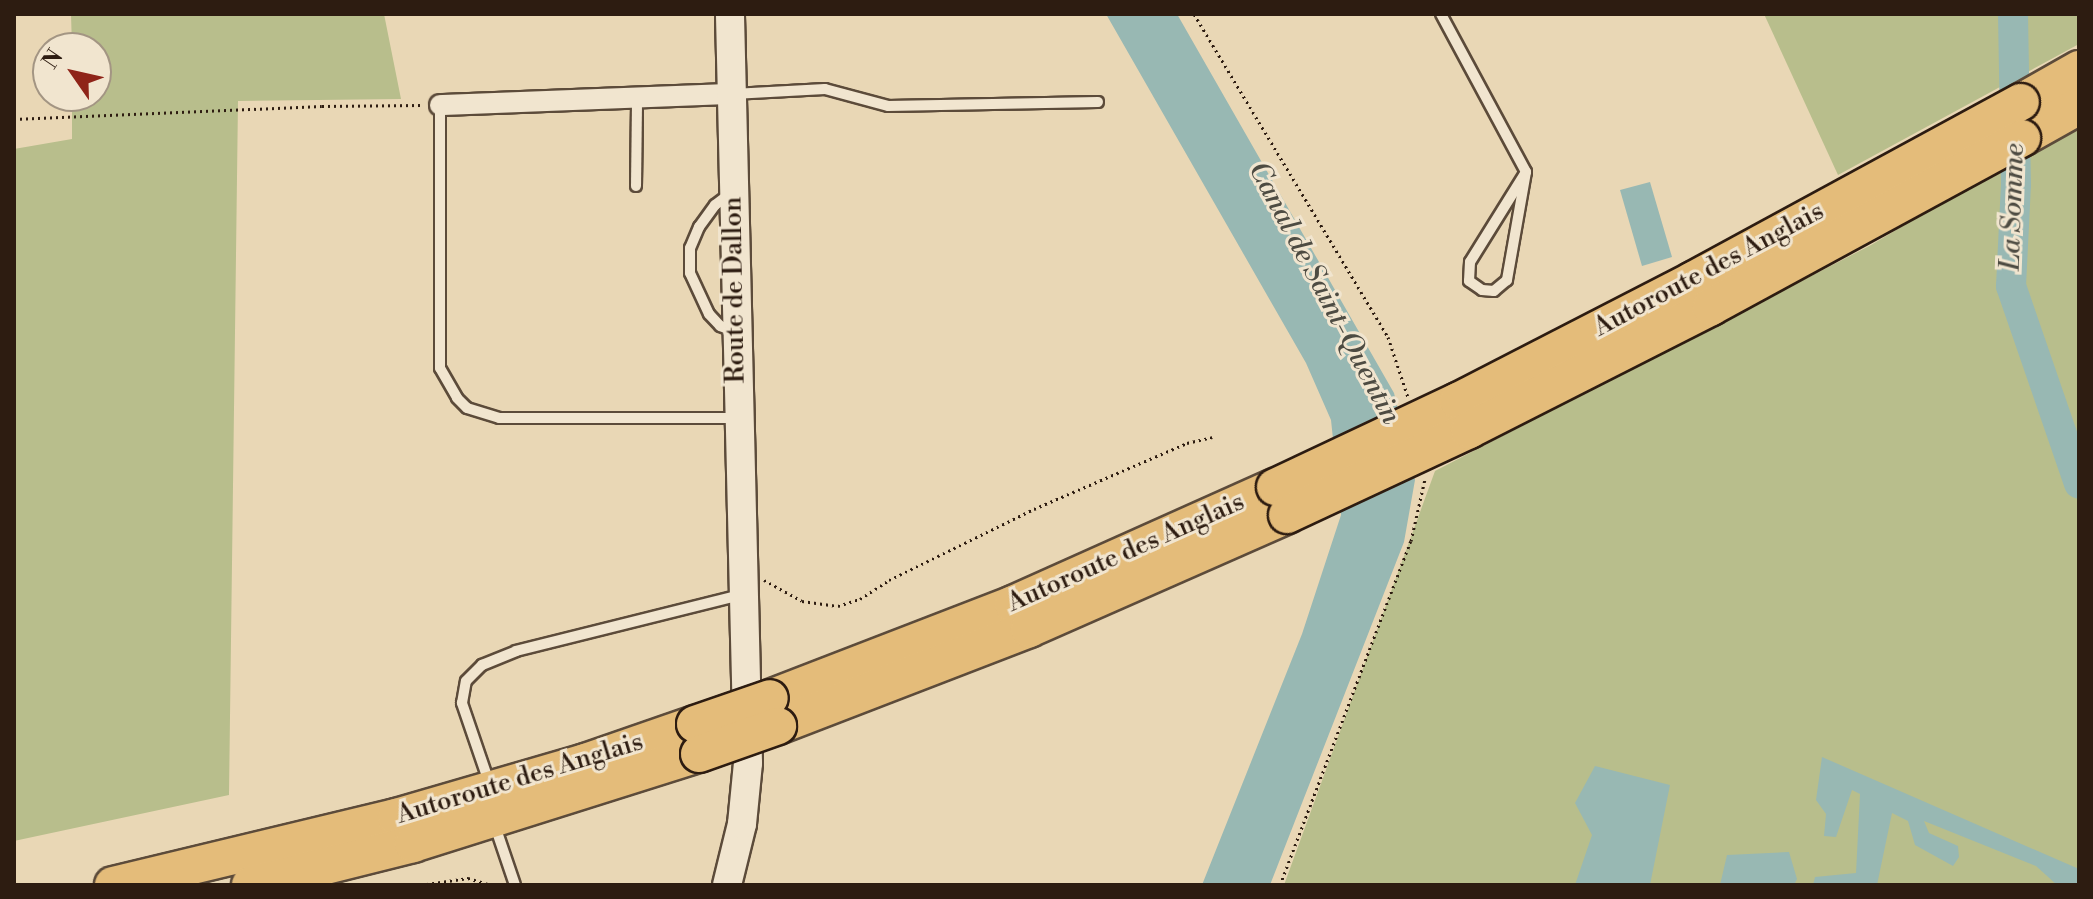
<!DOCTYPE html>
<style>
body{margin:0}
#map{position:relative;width:2093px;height:899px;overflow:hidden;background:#e9d7b5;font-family:"Libre Bodoni",serif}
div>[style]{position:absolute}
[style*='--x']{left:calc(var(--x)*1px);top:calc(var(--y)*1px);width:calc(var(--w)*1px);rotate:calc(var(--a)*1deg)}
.green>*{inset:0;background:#b8be8c}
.water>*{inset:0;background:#98b8b3}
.river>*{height:30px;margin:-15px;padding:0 15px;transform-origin:15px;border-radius:15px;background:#98b8b3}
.path>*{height:3px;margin-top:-1.5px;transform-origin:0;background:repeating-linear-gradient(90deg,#2d1c11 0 2px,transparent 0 6px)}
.roads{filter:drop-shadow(2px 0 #5c4b3a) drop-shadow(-2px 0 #5c4b3a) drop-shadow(0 2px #5c4b3a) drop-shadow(0 -2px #5c4b3a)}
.lane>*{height:10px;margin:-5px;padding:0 5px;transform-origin:5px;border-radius:5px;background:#f1e5cf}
.street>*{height:20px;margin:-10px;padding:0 10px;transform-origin:10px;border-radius:10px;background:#f1e5cf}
.secondary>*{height:28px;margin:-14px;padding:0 14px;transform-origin:14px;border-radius:14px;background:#f1e5cf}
.highway>*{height:36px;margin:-18px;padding:0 18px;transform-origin:18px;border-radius:18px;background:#e4bc7a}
.bridges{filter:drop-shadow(2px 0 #2d1c11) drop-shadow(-2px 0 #2d1c11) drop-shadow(0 2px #2d1c11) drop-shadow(0 -2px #2d1c11)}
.highway-bridge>*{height:36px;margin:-18px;padding:0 18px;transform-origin:18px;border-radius:18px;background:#e4bc7a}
span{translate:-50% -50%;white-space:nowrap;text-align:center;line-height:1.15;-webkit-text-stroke:6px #f1e5cf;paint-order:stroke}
.street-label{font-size:26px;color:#2d1c11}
.water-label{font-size:28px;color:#4d4b42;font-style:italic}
.frame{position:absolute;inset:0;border:16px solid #2d1c11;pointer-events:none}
.north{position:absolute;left:32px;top:32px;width:80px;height:80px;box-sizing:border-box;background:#f1e5cf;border:2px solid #a39583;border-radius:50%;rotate:304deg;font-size:22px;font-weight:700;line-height:32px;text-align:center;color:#2d1c11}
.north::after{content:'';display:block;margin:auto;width:28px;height:36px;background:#8f2418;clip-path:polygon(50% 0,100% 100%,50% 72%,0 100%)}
</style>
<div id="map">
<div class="green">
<div style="clip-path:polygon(71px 14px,384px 14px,401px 99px,238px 101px,229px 795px,14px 841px,14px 149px,72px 139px,72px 96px,96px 96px,96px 48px,72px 48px)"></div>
<div style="clip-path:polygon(1764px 14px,2079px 14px,2079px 44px,1838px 175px)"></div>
<div style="clip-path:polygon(2079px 121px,2079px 885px,1284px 885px,1435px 471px,1871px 245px)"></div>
</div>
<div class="water">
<div style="clip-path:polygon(1106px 14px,1177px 14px,1394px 393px,1415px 480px,1404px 542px,1270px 885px,1202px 885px,1302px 634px,1341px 515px,1331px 420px,1306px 363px)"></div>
<div style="clip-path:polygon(1650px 182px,1672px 257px,1642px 266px,1620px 190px)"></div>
<div style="clip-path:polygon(1822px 757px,2079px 869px,2079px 885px,2057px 885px,2036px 866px,1924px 821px,1929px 833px,1958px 846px,1959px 857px,1953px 866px,1915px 845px,1908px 821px,1892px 813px,1877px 885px,1813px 885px,1815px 877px,1856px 873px,1860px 794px,1852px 790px,1836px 837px,1824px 836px,1826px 814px,1816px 800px)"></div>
<div style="clip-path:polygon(1595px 766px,1670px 785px,1650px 885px,1575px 885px,1592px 835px,1575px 803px)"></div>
<div style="clip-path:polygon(1789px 852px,1797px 879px,1794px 885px,1720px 885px,1727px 855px)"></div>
</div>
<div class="river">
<div style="--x:2013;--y:14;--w:170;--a:89"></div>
<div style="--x:2016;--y:184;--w:102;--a:92.8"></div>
<div style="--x:2011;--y:286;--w:209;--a:71"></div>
</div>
<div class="path">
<div style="--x:1194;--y:14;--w:377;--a:59"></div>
<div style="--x:1388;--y:337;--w:63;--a:71.6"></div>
<div style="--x:14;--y:119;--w:308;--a:-2.4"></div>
<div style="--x:322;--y:106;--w:100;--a:-0.6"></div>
<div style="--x:764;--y:580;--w:43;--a:28.9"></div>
<div style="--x:802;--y:601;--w:36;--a:8"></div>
<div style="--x:838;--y:606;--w:23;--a:-18"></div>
<div style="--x:860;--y:599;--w:35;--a:-33"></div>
<div style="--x:889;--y:580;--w:161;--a:-26.1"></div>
<div style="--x:1034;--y:509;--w:167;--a:-23.3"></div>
<div style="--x:1187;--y:443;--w:26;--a:-13"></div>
<div style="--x:420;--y:885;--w:49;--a:-8.3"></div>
<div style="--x:468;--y:878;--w:24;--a:17"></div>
<div style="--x:1280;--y:885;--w:368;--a:-69.2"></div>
<div style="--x:1411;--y:541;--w:64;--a:-77.3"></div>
</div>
<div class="roads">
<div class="lane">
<div style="--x:1441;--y:14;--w:179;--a:61.7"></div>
<div style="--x:1526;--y:172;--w:110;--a:100"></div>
<div style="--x:1507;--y:280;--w:17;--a:140"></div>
<div style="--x:1494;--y:291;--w:12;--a:-175"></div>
<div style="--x:1482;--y:290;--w:16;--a:-145"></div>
<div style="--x:1469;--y:281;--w:19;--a:-87"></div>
<div style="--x:1470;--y:262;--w:106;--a:-58.1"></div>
<div style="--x:733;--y:94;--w:92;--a:-3.1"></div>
<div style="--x:825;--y:89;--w:65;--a:15.1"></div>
<div style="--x:888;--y:106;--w:210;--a:-1.1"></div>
<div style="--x:440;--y:105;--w:263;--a:90"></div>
<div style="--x:440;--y:368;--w:34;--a:60"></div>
<div style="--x:457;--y:398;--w:14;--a:45"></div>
<div style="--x:467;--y:408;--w:34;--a:17"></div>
<div style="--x:499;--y:418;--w:237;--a:0"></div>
<div style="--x:636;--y:186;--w:87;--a:-89.3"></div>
<div style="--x:731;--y:193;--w:20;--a:143"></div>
<div style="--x:715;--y:205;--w:27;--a:126"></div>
<div style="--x:699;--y:227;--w:23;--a:113"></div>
<div style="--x:690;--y:248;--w:25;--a:90"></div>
<div style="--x:690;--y:273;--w:45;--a:65.1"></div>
<div style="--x:709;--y:314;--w:16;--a:47"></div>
<div style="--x:720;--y:326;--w:15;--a:20"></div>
<div style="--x:490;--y:785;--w:87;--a:-108.9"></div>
<div style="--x:462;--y:703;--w:22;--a:-80"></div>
<div style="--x:466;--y:681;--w:23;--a:-45"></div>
<div style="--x:482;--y:665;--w:37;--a:-22"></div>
<div style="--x:516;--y:651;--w:232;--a:-14"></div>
<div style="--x:495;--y:826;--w:62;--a:71.3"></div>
</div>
<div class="street">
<div style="--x:440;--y:105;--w:291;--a:-2.2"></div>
</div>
<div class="secondary">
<div style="--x:727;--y:885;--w:63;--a:-76.2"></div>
<div style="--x:742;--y:824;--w:61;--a:-84.4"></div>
<div style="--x:748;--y:763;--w:749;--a:-91.38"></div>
</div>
<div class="highway">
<div style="--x:2021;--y:102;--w:67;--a:-29.6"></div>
<div style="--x:2022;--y:138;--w:65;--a:-29.3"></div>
<div style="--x:770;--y:698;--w:261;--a:-21.1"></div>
<div style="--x:1013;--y:604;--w:287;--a:-24.1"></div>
<div style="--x:778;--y:726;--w:269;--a:-21.1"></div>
<div style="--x:1029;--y:629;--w:282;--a:-23.8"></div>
<div style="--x:113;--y:885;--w:291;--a:-13.5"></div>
<div style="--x:396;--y:817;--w:197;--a:-16.2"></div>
<div style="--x:585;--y:762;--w:116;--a:-19.1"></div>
<div style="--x:250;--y:885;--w:168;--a:-14.1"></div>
<div style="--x:413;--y:844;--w:300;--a:-17.5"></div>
</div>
</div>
<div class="bridges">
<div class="highway-bridge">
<div style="--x:1275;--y:487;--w:202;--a:-25.2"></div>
<div style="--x:1458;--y:401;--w:264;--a:-27.2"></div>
<div style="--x:1693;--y:280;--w:373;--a:-28.5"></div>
<div style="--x:1287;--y:515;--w:201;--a:-25"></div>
<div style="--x:1469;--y:430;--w:271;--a:-26.9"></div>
<div style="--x:1711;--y:307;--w:354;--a:-28.5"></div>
<div style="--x:695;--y:724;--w:79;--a:-19.1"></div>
<div style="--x:699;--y:754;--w:84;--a:-19.5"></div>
</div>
</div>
<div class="street-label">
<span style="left:1709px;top:270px;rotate:-28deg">Autoroute des Anglais</span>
<span style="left:735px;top:290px;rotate:-91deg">Route de Dallon</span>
<span style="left:1126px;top:553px;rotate:-24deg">Autoroute des Anglais</span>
<span style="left:520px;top:779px;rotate:-17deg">Autoroute des Anglais</span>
</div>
<div class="water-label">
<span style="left:2013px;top:207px;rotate:-88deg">La Somme</span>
<span style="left:1324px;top:293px;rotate:62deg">Canal de Saint-Quentin</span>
</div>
<div class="frame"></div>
<div class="north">N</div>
</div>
